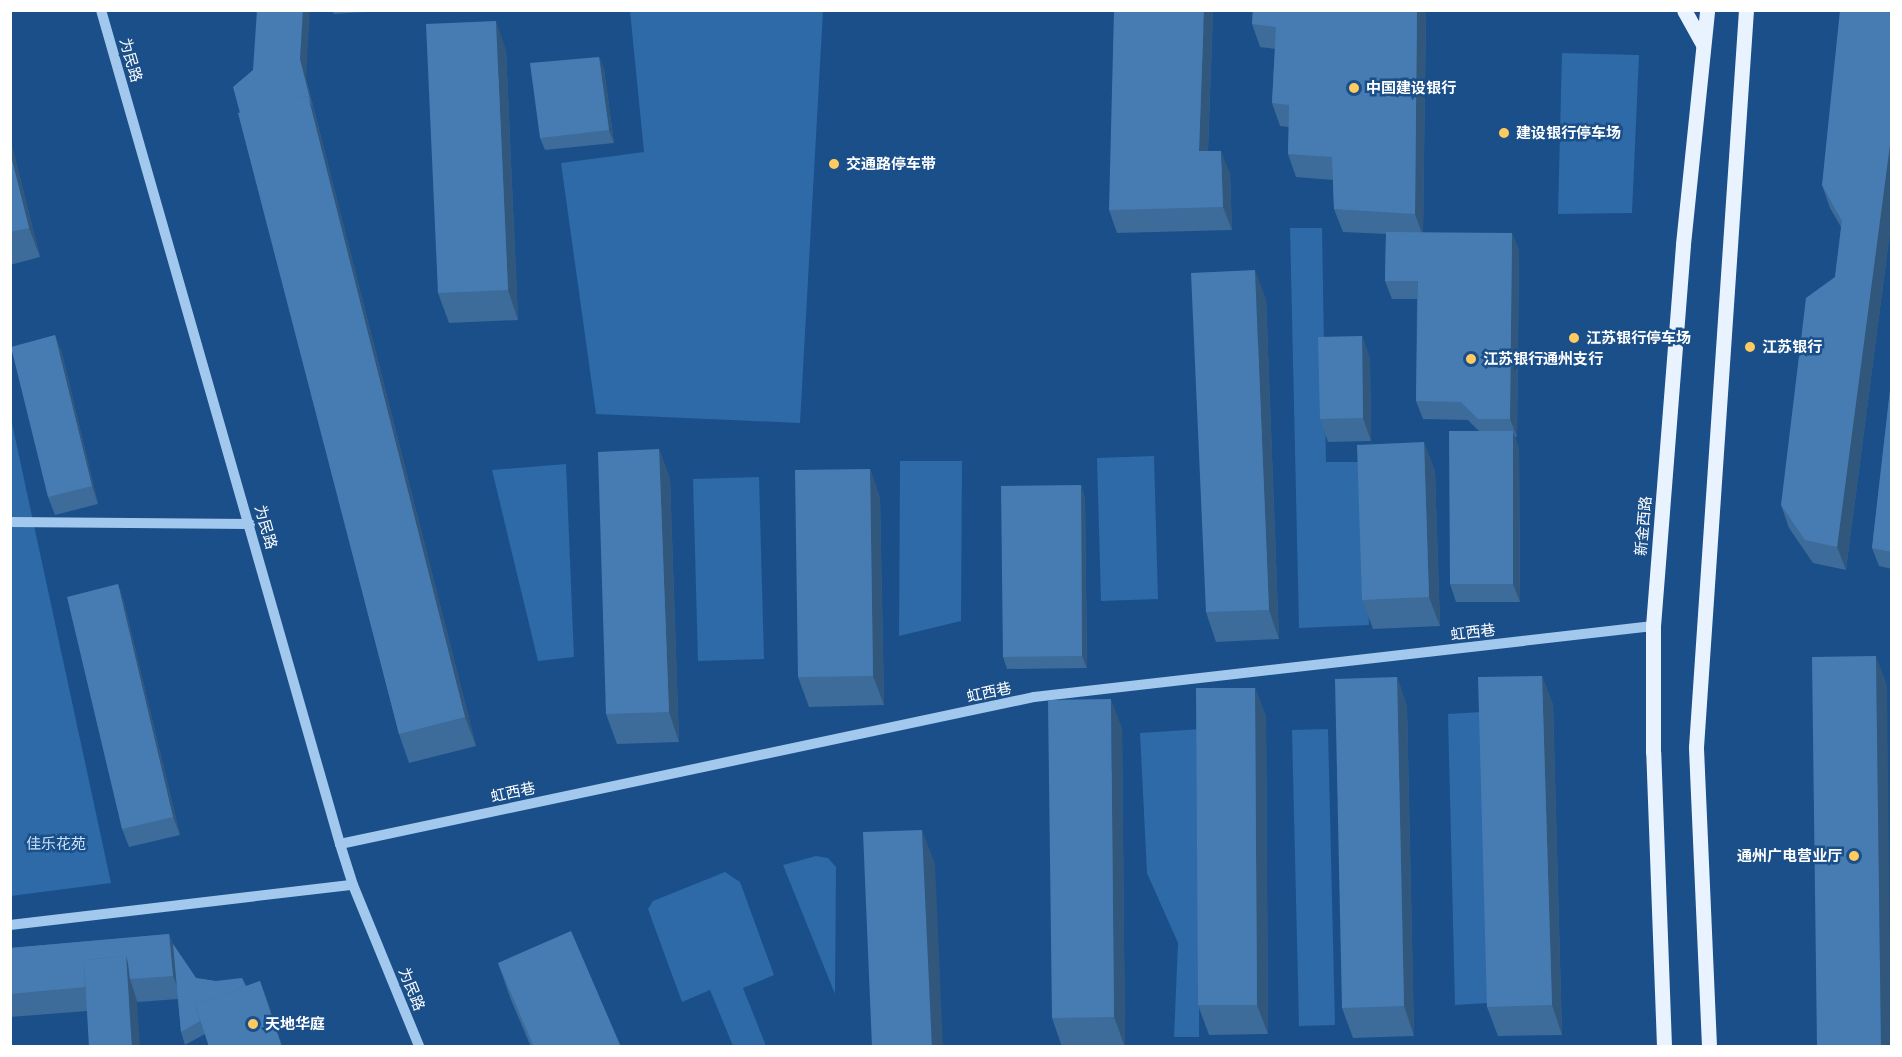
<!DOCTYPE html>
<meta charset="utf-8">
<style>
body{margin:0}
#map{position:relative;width:1902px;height:1057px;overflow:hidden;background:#1a4f89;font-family:"Asap Condensed","Noto Sans SC",sans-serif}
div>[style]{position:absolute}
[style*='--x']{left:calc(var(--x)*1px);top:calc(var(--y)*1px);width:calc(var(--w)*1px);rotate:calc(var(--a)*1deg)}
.green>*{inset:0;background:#2d6aa7}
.minor>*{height:10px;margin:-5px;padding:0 5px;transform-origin:5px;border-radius:5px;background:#a3c8ed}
.major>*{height:15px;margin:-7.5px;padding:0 7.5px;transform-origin:7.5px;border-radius:7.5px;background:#e9f3ff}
.wall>*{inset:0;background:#3d6b9a}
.shaded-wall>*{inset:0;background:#32577d}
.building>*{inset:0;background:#477cb3}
.dots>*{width:16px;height:16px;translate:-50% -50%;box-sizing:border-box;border:3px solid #1a4f89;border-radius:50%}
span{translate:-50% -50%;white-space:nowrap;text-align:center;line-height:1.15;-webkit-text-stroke:5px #1a4f89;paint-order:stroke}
.street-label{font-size:15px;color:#fff}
.poi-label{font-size:15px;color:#fff;font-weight:700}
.left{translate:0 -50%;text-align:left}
.right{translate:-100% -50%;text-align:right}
.park-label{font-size:15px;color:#c9e1f9}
.frame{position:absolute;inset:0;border:12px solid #fff;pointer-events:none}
</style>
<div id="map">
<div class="green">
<div style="clip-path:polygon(630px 11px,823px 11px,800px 423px,596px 414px,561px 163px,644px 152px)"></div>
<div style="clip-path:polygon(1562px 53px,1639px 55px,1632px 213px,1558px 214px)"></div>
<div style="clip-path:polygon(1290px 228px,1322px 228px,1326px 462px,1364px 462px,1369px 625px,1299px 628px)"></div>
<div style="clip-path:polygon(10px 414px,111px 883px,11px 896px,10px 896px)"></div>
<div style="clip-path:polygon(1154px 456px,1158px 599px,1101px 601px,1097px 458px)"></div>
<div style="clip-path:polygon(900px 461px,962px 461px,961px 621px,899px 636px)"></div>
<div style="clip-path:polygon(566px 464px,574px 657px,538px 661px,492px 470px)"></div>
<div style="clip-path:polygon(759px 477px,764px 659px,698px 661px,693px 479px)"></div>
<div style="clip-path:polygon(1481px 712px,1488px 1003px,1455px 1005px,1448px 714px)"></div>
<div style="clip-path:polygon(1201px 729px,1199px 1037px,1174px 1037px,1178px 943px,1147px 873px,1140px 733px)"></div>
<div style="clip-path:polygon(1328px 729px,1335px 1025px,1299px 1026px,1292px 730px)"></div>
<div style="clip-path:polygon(816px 856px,828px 858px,836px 867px,835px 994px,783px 865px)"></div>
<div style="clip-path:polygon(725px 872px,740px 882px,774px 975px,743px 988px,766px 1046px,733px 1046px,710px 990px,682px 1002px,648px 909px,653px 901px)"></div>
</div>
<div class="minor">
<div style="--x:101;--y:10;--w:868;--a:74.01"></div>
<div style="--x:340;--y:844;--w:43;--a:72.4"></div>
<div style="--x:353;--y:885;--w:174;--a:67.7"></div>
<div style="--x:10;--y:522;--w:240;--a:0.5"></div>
<div style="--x:340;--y:844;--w:709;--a:-11.96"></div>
<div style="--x:1034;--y:697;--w:623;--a:-6.54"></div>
<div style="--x:10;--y:925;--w:345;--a:-6.7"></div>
</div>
<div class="major">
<div style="--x:1684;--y:10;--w:39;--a:61"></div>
<div style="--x:1664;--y:1046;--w:294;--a:-92.1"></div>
<div style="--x:1653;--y:752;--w:126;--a:-90"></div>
<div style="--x:1653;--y:626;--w:383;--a:-85.5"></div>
<div style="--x:1683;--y:244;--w:235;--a:-84.1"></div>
<div style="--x:1709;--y:1046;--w:299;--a:-92.5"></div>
<div style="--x:1696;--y:747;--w:739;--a:-86.12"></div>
</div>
<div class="wall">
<div style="clip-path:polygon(332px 10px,396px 10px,334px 14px)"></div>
<div style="clip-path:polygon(1213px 10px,1208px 151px,1230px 173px,1232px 230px,1117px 233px,1109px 210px)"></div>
<div style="clip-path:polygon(1253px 10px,1426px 10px,1423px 233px,1512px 233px,1519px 251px,1517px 437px,1515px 437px,1519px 449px,1520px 602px,1456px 602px,1450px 584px,1479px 431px,1468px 420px,1423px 419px,1416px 401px,1417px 299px,1392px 299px,1385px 281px,1386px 234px,1343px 232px,1334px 209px,1333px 180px,1296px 177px,1288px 154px,1289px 127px,1280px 126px,1272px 103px,1275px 49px,1260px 47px,1252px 24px)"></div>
<div style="clip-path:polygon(1892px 10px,1892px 216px,1846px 570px,1813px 563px,1789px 528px,1781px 505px,1835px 277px,1841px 227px,1830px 208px,1822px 185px)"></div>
<div style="clip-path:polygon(506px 50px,518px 320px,449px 323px,438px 293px)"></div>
<div style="clip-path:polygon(599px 57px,604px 69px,614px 143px,545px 150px,540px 138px)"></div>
<div style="clip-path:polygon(253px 70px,306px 78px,476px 746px,409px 763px,399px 734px,240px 113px)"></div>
<div style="clip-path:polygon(10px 138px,40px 257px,10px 265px)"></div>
<div style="clip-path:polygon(1266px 299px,1279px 639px,1216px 642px,1206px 612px)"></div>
<div style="clip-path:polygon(55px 335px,62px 353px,98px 504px,55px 515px,48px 497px)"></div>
<div style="clip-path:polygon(1362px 336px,1370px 359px,1371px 441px,1328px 442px,1320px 419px)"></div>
<div style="clip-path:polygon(1892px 373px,1892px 569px,1879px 566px,1872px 548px)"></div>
<div style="clip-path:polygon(1424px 442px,1435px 472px,1440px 626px,1373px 629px,1362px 600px)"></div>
<div style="clip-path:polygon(659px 449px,670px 479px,679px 742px,617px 744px,606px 714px)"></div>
<div style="clip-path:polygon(870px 469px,880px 498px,884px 705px,809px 707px,798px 677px)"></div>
<div style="clip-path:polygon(1081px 485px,1085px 498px,1087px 668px,1007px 669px,1003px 657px)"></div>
<div style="clip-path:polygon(118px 584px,124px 602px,180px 835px,129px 847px,122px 829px)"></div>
<div style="clip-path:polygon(1542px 676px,1553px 705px,1562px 1035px,1498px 1036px,1487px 1007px)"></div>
<div style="clip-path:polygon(1397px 677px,1407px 707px,1414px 1036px,1353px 1038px,1342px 1008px)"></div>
<div style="clip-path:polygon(1255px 688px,1266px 717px,1268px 1034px,1209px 1035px,1198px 1005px)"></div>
<div style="clip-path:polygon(1122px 728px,1125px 1047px,1062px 1047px,1052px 1018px)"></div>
<div style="clip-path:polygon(169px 934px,173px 944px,196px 978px,246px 986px,260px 981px,271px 1011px,205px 1034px,185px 1045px,181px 1032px,178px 999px,138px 1002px,137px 1001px,87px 1011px,10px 1017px,10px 948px)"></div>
<div style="clip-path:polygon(498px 963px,621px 1047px,531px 1047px,511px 1000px)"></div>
</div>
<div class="shaded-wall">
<div style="clip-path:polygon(303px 10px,310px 10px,306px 78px,476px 746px,465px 717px,308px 96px,300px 59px)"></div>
<div style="clip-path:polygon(1204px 10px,1213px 10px,1207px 174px,1199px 151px)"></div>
<div style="clip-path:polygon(1417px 10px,1426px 10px,1423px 236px,1415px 214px)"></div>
<div style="clip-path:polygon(496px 21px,506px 50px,518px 320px,508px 290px)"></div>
<div style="clip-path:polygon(599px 57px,604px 69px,614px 143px,609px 130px)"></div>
<div style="clip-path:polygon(1892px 129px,1892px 216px,1846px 570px,1837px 547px)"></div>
<div style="clip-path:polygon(10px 138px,40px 257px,29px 228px,10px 152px)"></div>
<div style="clip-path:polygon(1221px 151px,1230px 173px,1232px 230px,1223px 207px)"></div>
<div style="clip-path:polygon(1512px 233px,1519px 251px,1517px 437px,1510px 419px)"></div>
<div style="clip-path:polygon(1255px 270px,1266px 299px,1279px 639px,1269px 610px)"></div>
<div style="clip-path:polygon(55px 335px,62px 353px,98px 504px,92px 486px)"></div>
<div style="clip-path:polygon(1362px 336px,1370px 359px,1371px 441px,1363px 418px)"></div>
<div style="clip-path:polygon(1513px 431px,1519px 449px,1520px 602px,1513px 584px)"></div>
<div style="clip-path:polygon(1424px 442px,1435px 472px,1440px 626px,1429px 597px)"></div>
<div style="clip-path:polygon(659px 449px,670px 479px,679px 742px,669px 712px)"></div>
<div style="clip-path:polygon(870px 469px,880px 498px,884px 705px,873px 676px)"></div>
<div style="clip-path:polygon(1081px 485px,1085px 498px,1087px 668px,1082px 656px)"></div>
<div style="clip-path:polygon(118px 584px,124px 602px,180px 835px,173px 817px)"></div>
<div style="clip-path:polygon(1876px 656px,1887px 685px,1891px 1047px,1881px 1047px)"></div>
<div style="clip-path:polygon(1542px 676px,1553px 705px,1562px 1035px,1552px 1005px)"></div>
<div style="clip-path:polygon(1397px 677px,1407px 707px,1414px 1036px,1404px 1006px)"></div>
<div style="clip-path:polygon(1255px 688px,1266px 717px,1268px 1034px,1257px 1005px)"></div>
<div style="clip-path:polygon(1111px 699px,1122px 728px,1125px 1047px,1114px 1017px)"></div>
<div style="clip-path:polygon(922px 830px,935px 864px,943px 1047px,932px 1047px)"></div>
<div style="clip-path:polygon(169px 934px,178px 957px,182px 998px,173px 976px)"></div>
<div style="clip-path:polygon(126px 956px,134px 979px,130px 979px,137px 1001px,140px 1047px,132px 1047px)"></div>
<div style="clip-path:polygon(260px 981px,271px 1011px,283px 1047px,282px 1047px)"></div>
</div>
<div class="building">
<div style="clip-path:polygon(257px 10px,303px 10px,300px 59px,312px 107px,308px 96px,240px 113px,233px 87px,253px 70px)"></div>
<div style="clip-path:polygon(1114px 10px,1204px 10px,1199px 151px,1221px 151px,1223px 207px,1109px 210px)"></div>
<div style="clip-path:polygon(1253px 10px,1417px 10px,1415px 214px,1334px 209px,1332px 157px,1288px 154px,1289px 105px,1272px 103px,1276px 27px,1252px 24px)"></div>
<div style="clip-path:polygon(1840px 10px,1892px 10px,1892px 129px,1837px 547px,1805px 540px,1781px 505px,1806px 298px,1835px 277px,1842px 221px,1822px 185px)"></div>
<div style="clip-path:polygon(496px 21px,508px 290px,438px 293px,426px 24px)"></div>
<div style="clip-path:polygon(599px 57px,609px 130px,540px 138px,530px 63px)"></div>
<div style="clip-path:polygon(308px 96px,465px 717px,399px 734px,238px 113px)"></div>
<div style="clip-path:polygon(10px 152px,29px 228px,10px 232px)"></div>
<div style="clip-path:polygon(1386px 232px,1512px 233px,1510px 419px,1478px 419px,1461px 402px,1416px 401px,1418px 281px,1385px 281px)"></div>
<div style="clip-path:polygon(1255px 270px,1269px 610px,1206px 612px,1191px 273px)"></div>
<div style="clip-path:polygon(55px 335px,92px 486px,48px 497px,11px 347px)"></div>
<div style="clip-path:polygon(1362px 336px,1363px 418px,1320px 419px,1318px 337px)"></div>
<div style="clip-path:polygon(1892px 373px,1892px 552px,1872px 548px)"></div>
<div style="clip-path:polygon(1449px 431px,1513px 431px,1513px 584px,1450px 584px)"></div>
<div style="clip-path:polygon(1424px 442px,1429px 597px,1362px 600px,1357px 445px)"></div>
<div style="clip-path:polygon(659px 449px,669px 712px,606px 714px,598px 452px)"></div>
<div style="clip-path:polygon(870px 469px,873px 676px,798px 677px,795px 470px)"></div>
<div style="clip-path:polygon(1081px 485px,1082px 656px,1003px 657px,1001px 486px)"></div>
<div style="clip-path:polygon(118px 584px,173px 817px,122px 829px,67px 597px)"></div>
<div style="clip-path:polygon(1876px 656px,1881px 1047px,1817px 1047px,1812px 657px)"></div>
<div style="clip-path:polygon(1542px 676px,1552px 1005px,1487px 1007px,1478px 677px)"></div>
<div style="clip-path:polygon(1397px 677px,1404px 1006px,1342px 1008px,1335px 679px)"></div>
<div style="clip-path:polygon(1196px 688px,1255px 688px,1257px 1005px,1198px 1005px)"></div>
<div style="clip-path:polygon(1111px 699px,1114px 1017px,1052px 1018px,1048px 700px)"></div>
<div style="clip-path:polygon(922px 830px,932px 1047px,872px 1047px,863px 832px)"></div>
<div style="clip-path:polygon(571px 931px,621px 1047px,534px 1047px,498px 963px)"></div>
<div style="clip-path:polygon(169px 934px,173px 976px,130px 979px,128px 963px,126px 956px,84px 960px,85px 987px,10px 994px,10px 948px)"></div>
<div style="clip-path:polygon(173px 944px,196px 978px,216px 981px,242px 978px,246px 986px,195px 1004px,200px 1021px,181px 1032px)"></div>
<div style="clip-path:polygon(126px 956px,132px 1047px,89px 1047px,84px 960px)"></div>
<div style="clip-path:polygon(260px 981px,282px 1047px,209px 1047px,195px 1004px)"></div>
</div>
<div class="dots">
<div style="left:1354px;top:88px;background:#ffca5f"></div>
<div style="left:1504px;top:133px;background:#ffca5f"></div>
<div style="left:834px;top:164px;background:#ffca5f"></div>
<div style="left:1574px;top:338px;background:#ffca5f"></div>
<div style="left:1750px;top:347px;background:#ffca5f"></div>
<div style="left:1471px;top:359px;background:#ffca5f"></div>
<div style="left:1854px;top:856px;background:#ffca5f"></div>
<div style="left:253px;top:1024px;background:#ffca5f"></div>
</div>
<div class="street-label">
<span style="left:131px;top:60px;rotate:74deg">为民路</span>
<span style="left:1643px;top:526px;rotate:-85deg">新金西路</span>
<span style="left:266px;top:527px;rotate:74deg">为民路</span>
<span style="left:1473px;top:632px;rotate:-7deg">虹西巷</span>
<span style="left:989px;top:692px;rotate:-12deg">虹西巷</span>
<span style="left:513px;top:792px;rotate:-12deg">虹西巷</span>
<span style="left:412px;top:989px;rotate:68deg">为民路</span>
</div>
<div class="poi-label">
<span class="left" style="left:1366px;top:88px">中国建设银行</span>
<span class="left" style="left:1516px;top:133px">建设银行停车场</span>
<span class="left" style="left:846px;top:164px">交通路停车带</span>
<span class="left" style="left:1586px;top:338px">江苏银行停车场</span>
<span class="left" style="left:1762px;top:347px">江苏银行</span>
<span class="left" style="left:1483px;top:359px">江苏银行通州支行</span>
<span class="right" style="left:1842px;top:856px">通州广电营业厅</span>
<span class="left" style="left:265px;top:1024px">天地华庭</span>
</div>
<div class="park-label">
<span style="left:56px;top:844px">佳乐花苑</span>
</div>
<div class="frame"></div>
</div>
